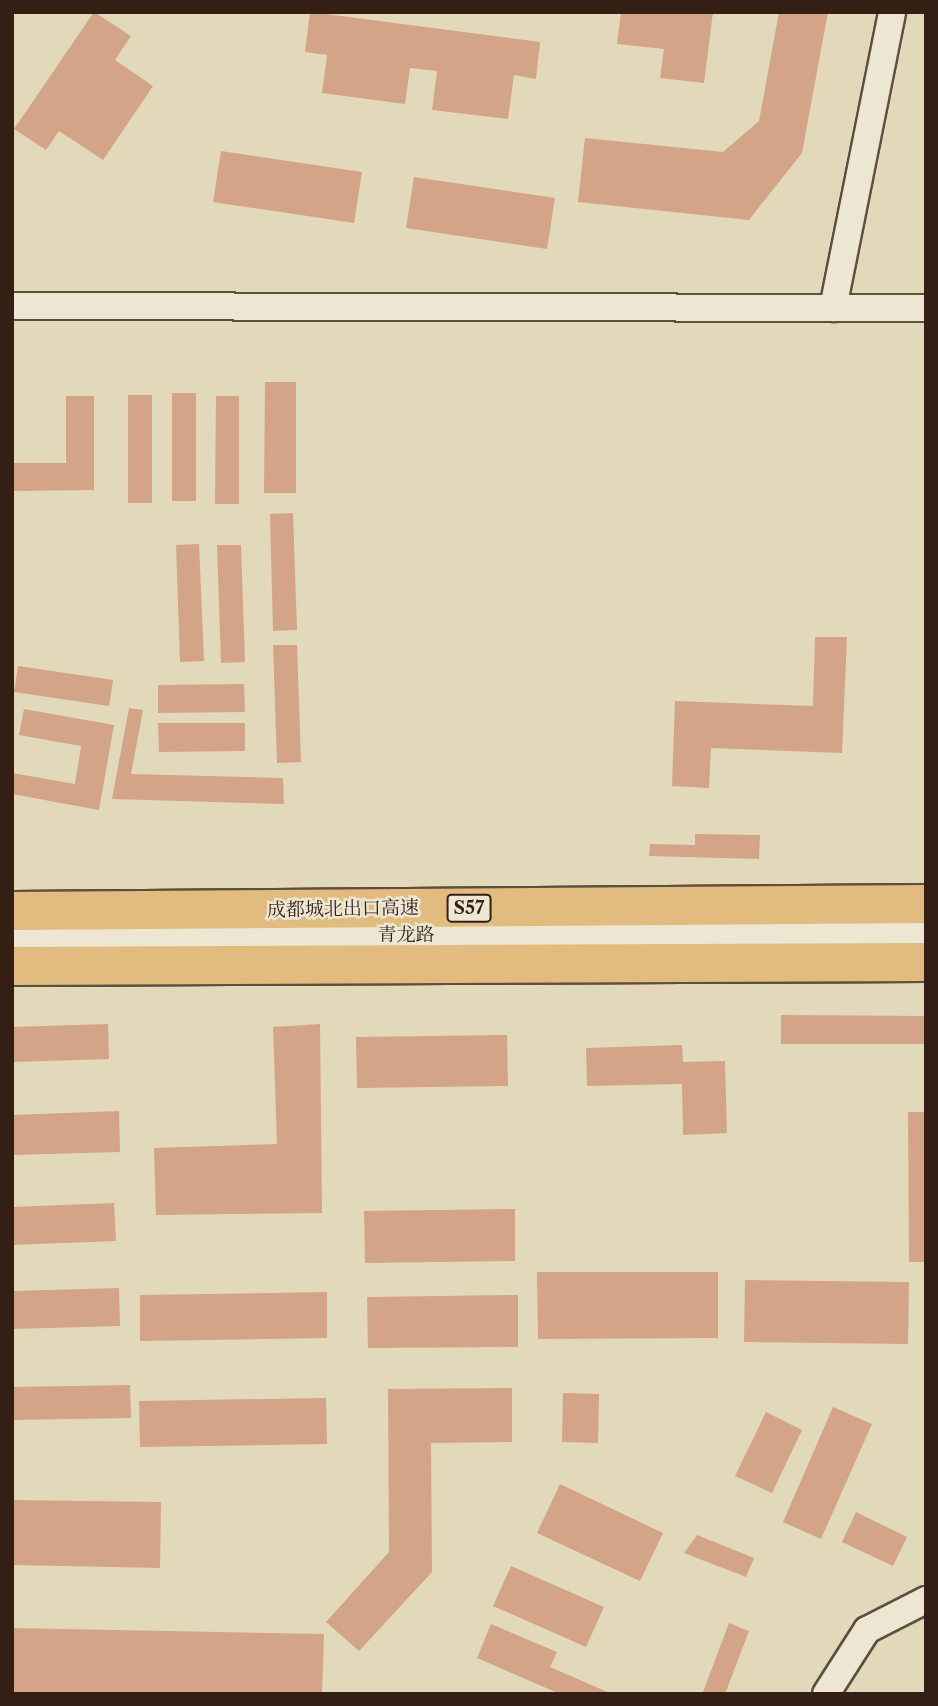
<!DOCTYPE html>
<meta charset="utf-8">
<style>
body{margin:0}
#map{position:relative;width:938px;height:1706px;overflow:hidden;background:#e2d9bb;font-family:"Libre Caslon Text","Noto Serif SC",serif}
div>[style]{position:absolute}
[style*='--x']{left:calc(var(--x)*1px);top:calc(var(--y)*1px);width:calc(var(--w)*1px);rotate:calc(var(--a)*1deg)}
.building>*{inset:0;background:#d3a487}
.roads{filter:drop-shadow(2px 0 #5f4e3d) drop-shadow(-2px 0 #5f4e3d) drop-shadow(0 2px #5f4e3d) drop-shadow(0 -2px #5f4e3d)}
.minor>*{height:26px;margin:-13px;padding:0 13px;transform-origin:13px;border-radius:13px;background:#ece6d3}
.highway>*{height:38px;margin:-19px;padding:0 19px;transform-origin:19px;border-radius:19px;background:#e1bc7e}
span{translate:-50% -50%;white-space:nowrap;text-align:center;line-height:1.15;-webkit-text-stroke:5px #ece6d3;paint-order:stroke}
.shield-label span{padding:2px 5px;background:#ece6d3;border:2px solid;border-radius:5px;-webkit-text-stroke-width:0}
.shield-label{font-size:18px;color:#331f13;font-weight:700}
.street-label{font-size:19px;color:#331f13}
.frame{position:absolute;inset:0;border:14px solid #331f13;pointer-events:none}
</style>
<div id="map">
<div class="building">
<div style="clip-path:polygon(94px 12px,131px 36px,115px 60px,153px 86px,103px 160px,59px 131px,46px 150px,14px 129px)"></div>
<div style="clip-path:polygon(310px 12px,540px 42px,536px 79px,514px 75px,508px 119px,432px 110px,437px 71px,410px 68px,405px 104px,322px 93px,327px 55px,305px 52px)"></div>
<div style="clip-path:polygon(621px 12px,713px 12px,704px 83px,660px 78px,664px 49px,617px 44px)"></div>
<div style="clip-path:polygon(779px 12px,828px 12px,802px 153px,749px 220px,578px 202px,585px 138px,723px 152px,759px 121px)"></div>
<div style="clip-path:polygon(221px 151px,362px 172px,354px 223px,213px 202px)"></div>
<div style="clip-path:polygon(414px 177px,555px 198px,547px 249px,406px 228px)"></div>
<div style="clip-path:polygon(265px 382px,296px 382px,296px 493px,264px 493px)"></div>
<div style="clip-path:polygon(172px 393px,196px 393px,196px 501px,172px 501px)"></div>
<div style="clip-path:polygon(128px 395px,152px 395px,152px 503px,128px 503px)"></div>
<div style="clip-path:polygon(66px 396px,94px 396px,94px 490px,12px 491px,12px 463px,66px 463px)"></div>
<div style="clip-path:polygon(216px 396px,239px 396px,239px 504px,215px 504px)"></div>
<div style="clip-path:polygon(293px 513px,297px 630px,273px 631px,270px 514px)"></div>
<div style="clip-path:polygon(199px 544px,204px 661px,180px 662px,176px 545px)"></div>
<div style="clip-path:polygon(217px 545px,241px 545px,245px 662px,221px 663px)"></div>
<div style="clip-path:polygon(815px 637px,847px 637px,842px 753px,711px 748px,709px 788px,672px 786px,675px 701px,813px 706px)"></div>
<div style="clip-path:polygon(273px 645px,297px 645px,301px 762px,277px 763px)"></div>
<div style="clip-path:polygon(18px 666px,113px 680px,109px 706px,14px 692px)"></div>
<div style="clip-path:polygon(244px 684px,245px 712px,158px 713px,158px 685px)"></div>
<div style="clip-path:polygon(129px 708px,143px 710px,131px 774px,283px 778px,284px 804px,112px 799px)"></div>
<div style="clip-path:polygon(24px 709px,114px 725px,99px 810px,12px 794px,12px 773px,75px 784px,81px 746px,19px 735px)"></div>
<div style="clip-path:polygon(158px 723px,245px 723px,245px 751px,159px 752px)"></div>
<div style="clip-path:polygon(695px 834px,760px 835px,759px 859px,649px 856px,650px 844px,695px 845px)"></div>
<div style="clip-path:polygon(781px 1015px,926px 1016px,926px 1044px,781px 1044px)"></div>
<div style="clip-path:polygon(108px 1024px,109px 1059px,12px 1062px,12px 1027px)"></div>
<div style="clip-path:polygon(320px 1024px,322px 1213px,156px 1215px,154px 1148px,277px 1144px,273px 1027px)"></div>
<div style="clip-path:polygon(507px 1035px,508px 1086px,357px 1088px,356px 1037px)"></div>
<div style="clip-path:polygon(682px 1045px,683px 1062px,725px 1061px,727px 1133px,683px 1135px,682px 1084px,587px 1086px,586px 1048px)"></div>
<div style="clip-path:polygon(119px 1111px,120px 1152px,12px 1155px,12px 1115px)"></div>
<div style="clip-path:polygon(908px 1112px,926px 1112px,926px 1262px,909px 1262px)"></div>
<div style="clip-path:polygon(114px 1203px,116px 1241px,12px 1245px,12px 1207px)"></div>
<div style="clip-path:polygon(515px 1209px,515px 1261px,365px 1263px,364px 1211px)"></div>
<div style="clip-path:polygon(537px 1272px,718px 1272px,718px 1338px,538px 1339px)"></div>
<div style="clip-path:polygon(745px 1280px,909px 1282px,908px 1344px,744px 1342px)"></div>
<div style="clip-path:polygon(119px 1288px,120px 1326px,12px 1329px,12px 1291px)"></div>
<div style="clip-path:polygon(327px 1292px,327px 1338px,140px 1341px,140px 1295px)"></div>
<div style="clip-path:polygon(518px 1295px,518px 1347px,368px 1348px,367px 1297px)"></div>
<div style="clip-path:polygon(130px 1385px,131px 1418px,12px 1420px,12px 1387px)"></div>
<div style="clip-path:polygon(512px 1388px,512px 1442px,431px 1443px,432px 1572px,359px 1651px,326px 1622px,389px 1552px,388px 1389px)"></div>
<div style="clip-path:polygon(563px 1393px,599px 1394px,598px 1443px,562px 1442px)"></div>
<div style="clip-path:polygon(326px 1398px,327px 1444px,140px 1447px,139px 1401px)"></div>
<div style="clip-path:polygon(833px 1407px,872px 1424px,821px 1539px,783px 1522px)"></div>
<div style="clip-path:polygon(766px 1412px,802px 1430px,772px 1493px,735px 1476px)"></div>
<div style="clip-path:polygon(560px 1484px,663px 1533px,640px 1581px,537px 1533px)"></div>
<div style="clip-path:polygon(12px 1500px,161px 1502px,160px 1568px,12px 1565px)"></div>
<div style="clip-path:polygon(856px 1512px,907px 1537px,893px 1566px,842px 1542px)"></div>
<div style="clip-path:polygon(697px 1535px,754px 1558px,746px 1577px,684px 1553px)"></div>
<div style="clip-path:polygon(511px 1566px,604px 1607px,586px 1647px,493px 1606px)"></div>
<div style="clip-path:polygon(729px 1623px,749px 1631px,725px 1694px,708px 1694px,703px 1692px)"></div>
<div style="clip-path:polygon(491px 1624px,557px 1652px,550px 1667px,612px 1694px,560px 1694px,477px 1658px)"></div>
<div style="clip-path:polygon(12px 1628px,324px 1634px,322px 1694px,12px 1692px)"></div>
</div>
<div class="roads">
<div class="minor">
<div style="--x:12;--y:306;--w:914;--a:0.13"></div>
<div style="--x:833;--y:308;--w:302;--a:-78.7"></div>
<div style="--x:12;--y:938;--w:914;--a:-0.44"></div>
<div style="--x:826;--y:1694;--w:76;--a:-57.4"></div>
<div style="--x:867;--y:1630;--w:66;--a:-27"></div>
</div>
<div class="highway">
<div style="--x:12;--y:911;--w:914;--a:-0.44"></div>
<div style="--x:12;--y:966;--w:914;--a:-0.25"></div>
</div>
</div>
<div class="shield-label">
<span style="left:469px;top:908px">S57</span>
</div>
<div class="street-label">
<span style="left:343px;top:909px;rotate:-1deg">成都城北出口高速</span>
<span style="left:406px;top:935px">青龙路</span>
</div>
<div class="frame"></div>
</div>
